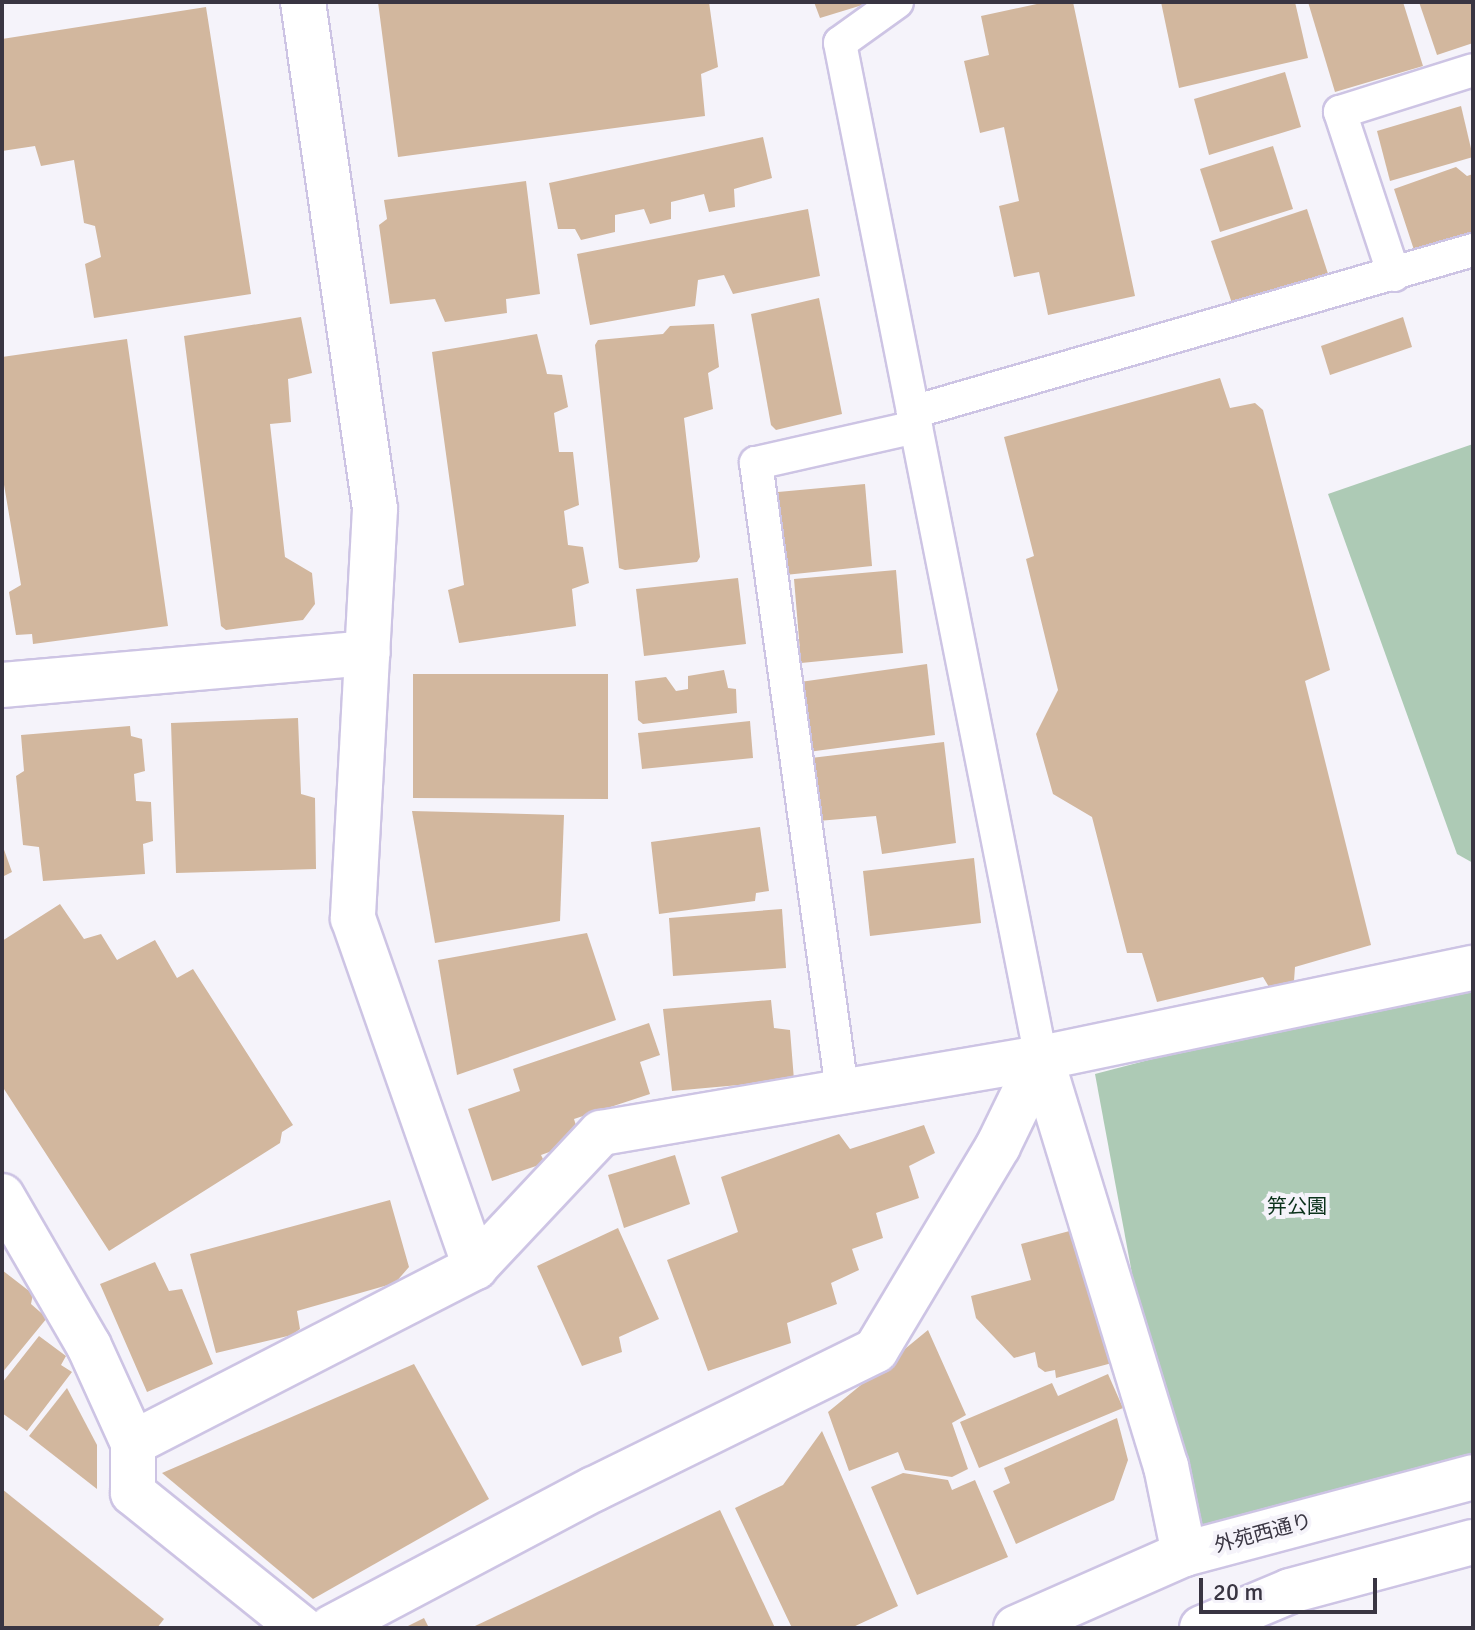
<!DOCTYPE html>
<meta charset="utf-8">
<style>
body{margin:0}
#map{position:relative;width:1475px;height:1630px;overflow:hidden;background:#f5f3fa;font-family:Signika,"Noto Sans JP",sans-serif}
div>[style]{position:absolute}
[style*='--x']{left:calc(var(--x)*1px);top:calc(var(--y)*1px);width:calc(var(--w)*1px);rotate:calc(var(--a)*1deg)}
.green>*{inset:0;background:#adcab5}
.building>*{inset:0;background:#d2b79e}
.roads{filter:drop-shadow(2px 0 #cdc4e4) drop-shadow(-2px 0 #cdc4e4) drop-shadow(0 2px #cdc4e4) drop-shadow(0 -2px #cdc4e4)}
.service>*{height:32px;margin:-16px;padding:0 16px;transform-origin:16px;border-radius:16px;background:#fff}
.minor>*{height:44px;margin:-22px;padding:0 22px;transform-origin:22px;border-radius:22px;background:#fff}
.secondary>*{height:44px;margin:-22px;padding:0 22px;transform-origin:22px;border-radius:22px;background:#fff}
span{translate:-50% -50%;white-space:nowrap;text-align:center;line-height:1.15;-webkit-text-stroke:8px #f5f3fa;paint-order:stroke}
.park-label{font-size:20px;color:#0b321b}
.street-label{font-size:20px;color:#393542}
.frame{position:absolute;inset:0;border:4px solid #393542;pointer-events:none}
.scale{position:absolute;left:1199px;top:1578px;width:178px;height:36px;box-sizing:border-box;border:4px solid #393542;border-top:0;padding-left:10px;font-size:24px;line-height:28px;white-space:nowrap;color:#393542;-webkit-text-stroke:6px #f5f3fa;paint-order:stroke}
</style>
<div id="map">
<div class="green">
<div style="clip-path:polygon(1473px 444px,1473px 863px,1457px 854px,1328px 494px)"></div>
<div style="clip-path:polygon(1473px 975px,1473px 1477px,1184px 1554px,1095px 1074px)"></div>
</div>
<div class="building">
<div style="clip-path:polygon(378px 2px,709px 2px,718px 67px,701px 74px,705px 116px,398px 157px)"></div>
<div style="clip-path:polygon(814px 2px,869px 2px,869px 3px,820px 18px)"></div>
<div style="clip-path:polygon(1046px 2px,1073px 2px,1135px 296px,1048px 315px,1039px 272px,1014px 277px,999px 206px,1019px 201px,1004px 127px,980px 133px,964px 61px,989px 55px,981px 16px)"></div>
<div style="clip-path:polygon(1161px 2px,1295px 2px,1308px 58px,1179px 88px)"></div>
<div style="clip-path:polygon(1308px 2px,1403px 2px,1423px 66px,1335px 92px)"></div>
<div style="clip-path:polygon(1419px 2px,1473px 2px,1473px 43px,1437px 55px)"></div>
<div style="clip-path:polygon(206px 7px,251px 294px,94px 318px,85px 264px,101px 257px,95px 226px,84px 223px,74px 160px,41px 166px,35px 146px,2px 151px,2px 39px)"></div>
<div style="clip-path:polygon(1285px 72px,1301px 127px,1209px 155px,1194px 99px)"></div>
<div style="clip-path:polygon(1461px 106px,1473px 157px,1390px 181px,1377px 131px)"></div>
<div style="clip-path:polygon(763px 137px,772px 178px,734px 189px,735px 207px,709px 212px,704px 194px,671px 202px,671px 219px,650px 224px,644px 209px,615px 215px,615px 232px,581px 240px,575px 229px,558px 229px,549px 183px)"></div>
<div style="clip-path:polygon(1273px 146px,1293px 209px,1220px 232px,1200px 169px)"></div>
<div style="clip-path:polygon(1456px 167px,1467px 176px,1473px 174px,1473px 234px,1414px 250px,1394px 189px)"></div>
<div style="clip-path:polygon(526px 181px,540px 294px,506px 299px,507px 313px,445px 322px,435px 299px,390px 304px,379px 225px,387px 219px,384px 200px)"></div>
<div style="clip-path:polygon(808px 209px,820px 276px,733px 294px,724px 275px,698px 280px,695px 306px,590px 325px,577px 254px)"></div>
<div style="clip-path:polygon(1307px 209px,1331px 283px,1236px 315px,1211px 241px)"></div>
<div style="clip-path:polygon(819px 298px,842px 414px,776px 430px,771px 425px,751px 314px)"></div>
<div style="clip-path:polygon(301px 317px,312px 373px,288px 379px,291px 422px,270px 424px,285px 557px,312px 573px,315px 604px,303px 620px,226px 630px,221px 626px,184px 336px)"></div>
<div style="clip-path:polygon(1403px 317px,1412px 347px,1330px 375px,1321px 346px)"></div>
<div style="clip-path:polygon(714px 324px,719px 367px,708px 373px,713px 409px,684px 418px,700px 557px,697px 562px,625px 570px,619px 568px,595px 345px,598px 340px,663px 334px,670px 326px)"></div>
<div style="clip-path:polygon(537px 334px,547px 374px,562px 375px,568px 407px,554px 413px,559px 452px,573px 452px,579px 505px,564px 511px,568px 545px,583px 547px,589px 583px,572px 589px,576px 626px,459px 643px,448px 590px,464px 585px,432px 352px)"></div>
<div style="clip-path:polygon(127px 339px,168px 626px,33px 644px,32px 634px,16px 635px,9px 592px,21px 585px,2px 473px,2px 357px)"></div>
<div style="clip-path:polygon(1220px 378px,1230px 408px,1255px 403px,1263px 410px,1330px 670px,1305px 681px,1371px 945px,1295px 967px,1294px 981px,1269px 987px,1263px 977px,1157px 1002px,1142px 953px,1127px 953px,1092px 817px,1053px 794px,1036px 734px,1058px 690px,1026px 559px,1034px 556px,1004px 437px)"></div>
<div style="clip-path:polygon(865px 484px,872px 566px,785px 575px,778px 492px)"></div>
<div style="clip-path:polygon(896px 570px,903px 653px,801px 663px,794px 579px)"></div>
<div style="clip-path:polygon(738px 578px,746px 644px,644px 656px,636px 589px)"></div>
<div style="clip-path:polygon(927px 664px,935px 735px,808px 752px,800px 682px)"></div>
<div style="clip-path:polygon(724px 670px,728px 688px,736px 689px,737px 713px,643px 724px,638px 720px,635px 681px,666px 677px,676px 691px,688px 689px,688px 676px)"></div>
<div style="clip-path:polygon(413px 674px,608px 674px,608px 799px,413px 798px)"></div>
<div style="clip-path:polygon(298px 718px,301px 794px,315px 798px,316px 869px,176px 873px,171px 723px)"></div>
<div style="clip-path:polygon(750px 721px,753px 758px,642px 769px,638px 733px)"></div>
<div style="clip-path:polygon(130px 726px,131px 736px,142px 739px,145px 771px,134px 774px,136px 801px,151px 802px,153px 841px,143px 844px,145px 874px,43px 881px,39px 847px,23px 845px,16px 776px,24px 771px,21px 735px)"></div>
<div style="clip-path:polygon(944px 742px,956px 843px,882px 854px,876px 816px,818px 821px,811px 758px)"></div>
<div style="clip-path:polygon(412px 811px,564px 815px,560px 921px,435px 943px)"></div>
<div style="clip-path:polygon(760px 827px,769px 891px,756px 893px,755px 901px,659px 914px,651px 842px)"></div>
<div style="clip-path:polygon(2px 844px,12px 872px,2px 877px)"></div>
<div style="clip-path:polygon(974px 858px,981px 923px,870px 936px,863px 871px)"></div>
<div style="clip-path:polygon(60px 904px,84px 939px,101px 934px,117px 960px,155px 940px,177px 978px,193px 969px,293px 1125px,282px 1132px,280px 1143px,109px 1251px,2px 1086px,2px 941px)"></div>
<div style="clip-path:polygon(782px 909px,786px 968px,673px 976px,669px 918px)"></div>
<div style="clip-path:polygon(587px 933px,616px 1020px,457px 1075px,438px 960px)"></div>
<div style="clip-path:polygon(771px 1000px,774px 1028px,790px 1030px,794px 1080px,672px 1091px,663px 1009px)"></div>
<div style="clip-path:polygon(649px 1023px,660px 1055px,640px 1062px,650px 1094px,574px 1119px,579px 1135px,565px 1139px,566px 1146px,541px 1155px,545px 1163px,492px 1181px,468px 1109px,520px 1091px,513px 1069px)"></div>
<div style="clip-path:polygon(924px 1125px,935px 1153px,909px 1166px,919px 1198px,876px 1213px,883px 1238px,852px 1249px,859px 1270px,831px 1283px,837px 1304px,787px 1323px,791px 1343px,708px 1371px,667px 1260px,738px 1232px,721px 1177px,839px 1134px,850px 1149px)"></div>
<div style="clip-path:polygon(675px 1155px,690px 1204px,624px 1228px,608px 1175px)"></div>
<div style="clip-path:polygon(390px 1200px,409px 1267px,395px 1283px,297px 1311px,300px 1329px,292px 1335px,216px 1353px,190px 1254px)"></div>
<div style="clip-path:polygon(618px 1228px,659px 1319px,619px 1337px,622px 1352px,582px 1366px,537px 1266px)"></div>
<div style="clip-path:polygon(1077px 1229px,1112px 1363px,1056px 1378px,1055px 1370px,1045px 1372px,1038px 1367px,1035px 1352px,1014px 1358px,976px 1318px,971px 1296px,1031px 1280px,1021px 1244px)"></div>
<div style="clip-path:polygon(155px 1262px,169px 1291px,182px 1289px,213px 1364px,147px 1392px,100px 1284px)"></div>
<div style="clip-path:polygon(2px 1270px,33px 1294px,31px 1304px,47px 1318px,2px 1373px)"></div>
<div style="clip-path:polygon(928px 1330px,966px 1415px,952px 1423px,968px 1469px,952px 1477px,905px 1470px,898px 1452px,849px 1471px,828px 1412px)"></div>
<div style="clip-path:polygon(39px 1336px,66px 1356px,61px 1365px,72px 1372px,27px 1431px,2px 1413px,2px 1383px)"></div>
<div style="clip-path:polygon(414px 1364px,489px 1499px,313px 1599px,162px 1473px)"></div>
<div style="clip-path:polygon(1108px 1374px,1123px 1408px,979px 1468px,960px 1422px,1052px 1383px,1058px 1396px)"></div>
<div style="clip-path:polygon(67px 1388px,97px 1445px,97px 1489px,29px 1436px)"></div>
<div style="clip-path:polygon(1117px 1418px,1128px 1460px,1114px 1500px,1016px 1544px,993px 1491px,1010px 1483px,1004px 1468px)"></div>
<div style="clip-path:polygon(822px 1431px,898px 1606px,851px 1628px,792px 1628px,735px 1508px,783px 1485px)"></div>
<div style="clip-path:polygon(903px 1473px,948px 1480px,952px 1490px,975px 1480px,1008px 1557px,917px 1595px,871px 1487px)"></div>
<div style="clip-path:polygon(2px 1489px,164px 1619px,157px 1628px,2px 1628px)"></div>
<div style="clip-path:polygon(720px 1510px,775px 1628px,476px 1628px,475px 1626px)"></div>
<div style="clip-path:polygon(424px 1618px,429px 1628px,404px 1628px)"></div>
</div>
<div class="roads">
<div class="service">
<div style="--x:897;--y:2;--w:70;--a:144.3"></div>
<div style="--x:840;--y:43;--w:1035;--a:78.8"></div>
<div style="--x:1394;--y:275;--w:172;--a:-108.3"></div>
<div style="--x:1340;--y:112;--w:139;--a:-17.5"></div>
<div style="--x:913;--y:412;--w:583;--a:-16.13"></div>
<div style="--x:842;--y:1090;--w:633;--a:-97.81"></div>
<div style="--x:756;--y:463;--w:164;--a:-12.7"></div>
</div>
<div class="minor">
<div style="--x:303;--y:2;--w:512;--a:81.92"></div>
<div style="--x:375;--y:509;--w:410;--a:93.1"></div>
<div style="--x:353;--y:918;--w:370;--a:70.7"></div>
<div style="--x:2;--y:685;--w:367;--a:-5"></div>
<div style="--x:1041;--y:1058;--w:427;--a:73"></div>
<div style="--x:1166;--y:1466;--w:90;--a:78.4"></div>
<div style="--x:2;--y:1196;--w:173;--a:59.9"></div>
<div style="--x:89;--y:1346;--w:107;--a:65.6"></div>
<div style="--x:133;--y:1443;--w:50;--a:90"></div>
<div style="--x:133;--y:1493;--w:216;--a:38.8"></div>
<div style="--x:133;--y:1443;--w:385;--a:-27.2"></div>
<div style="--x:475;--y:1267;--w:184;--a:-46.8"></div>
<div style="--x:601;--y:1133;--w:446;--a:-9.7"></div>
<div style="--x:1041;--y:1058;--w:441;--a:-11.8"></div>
<div style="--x:331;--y:1628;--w:297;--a:-27.9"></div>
<div style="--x:594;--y:1489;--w:314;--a:-26.2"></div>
<div style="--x:876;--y:1350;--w:238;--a:-59.1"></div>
<div style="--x:998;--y:1146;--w:98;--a:-64"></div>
</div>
<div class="secondary">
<div style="--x:1016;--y:1628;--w:184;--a:-23.8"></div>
<div style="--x:1184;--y:1554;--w:299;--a:-14.9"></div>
<div style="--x:1202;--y:1628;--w:95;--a:-22.8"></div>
<div style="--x:1290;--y:1591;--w:189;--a:-15"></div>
</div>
</div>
<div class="park-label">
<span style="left:1297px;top:1206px">笄公園</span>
</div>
<div class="street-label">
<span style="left:1263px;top:1533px;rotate:-15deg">外苑西通り</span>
</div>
<div class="frame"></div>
<div class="scale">20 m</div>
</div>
